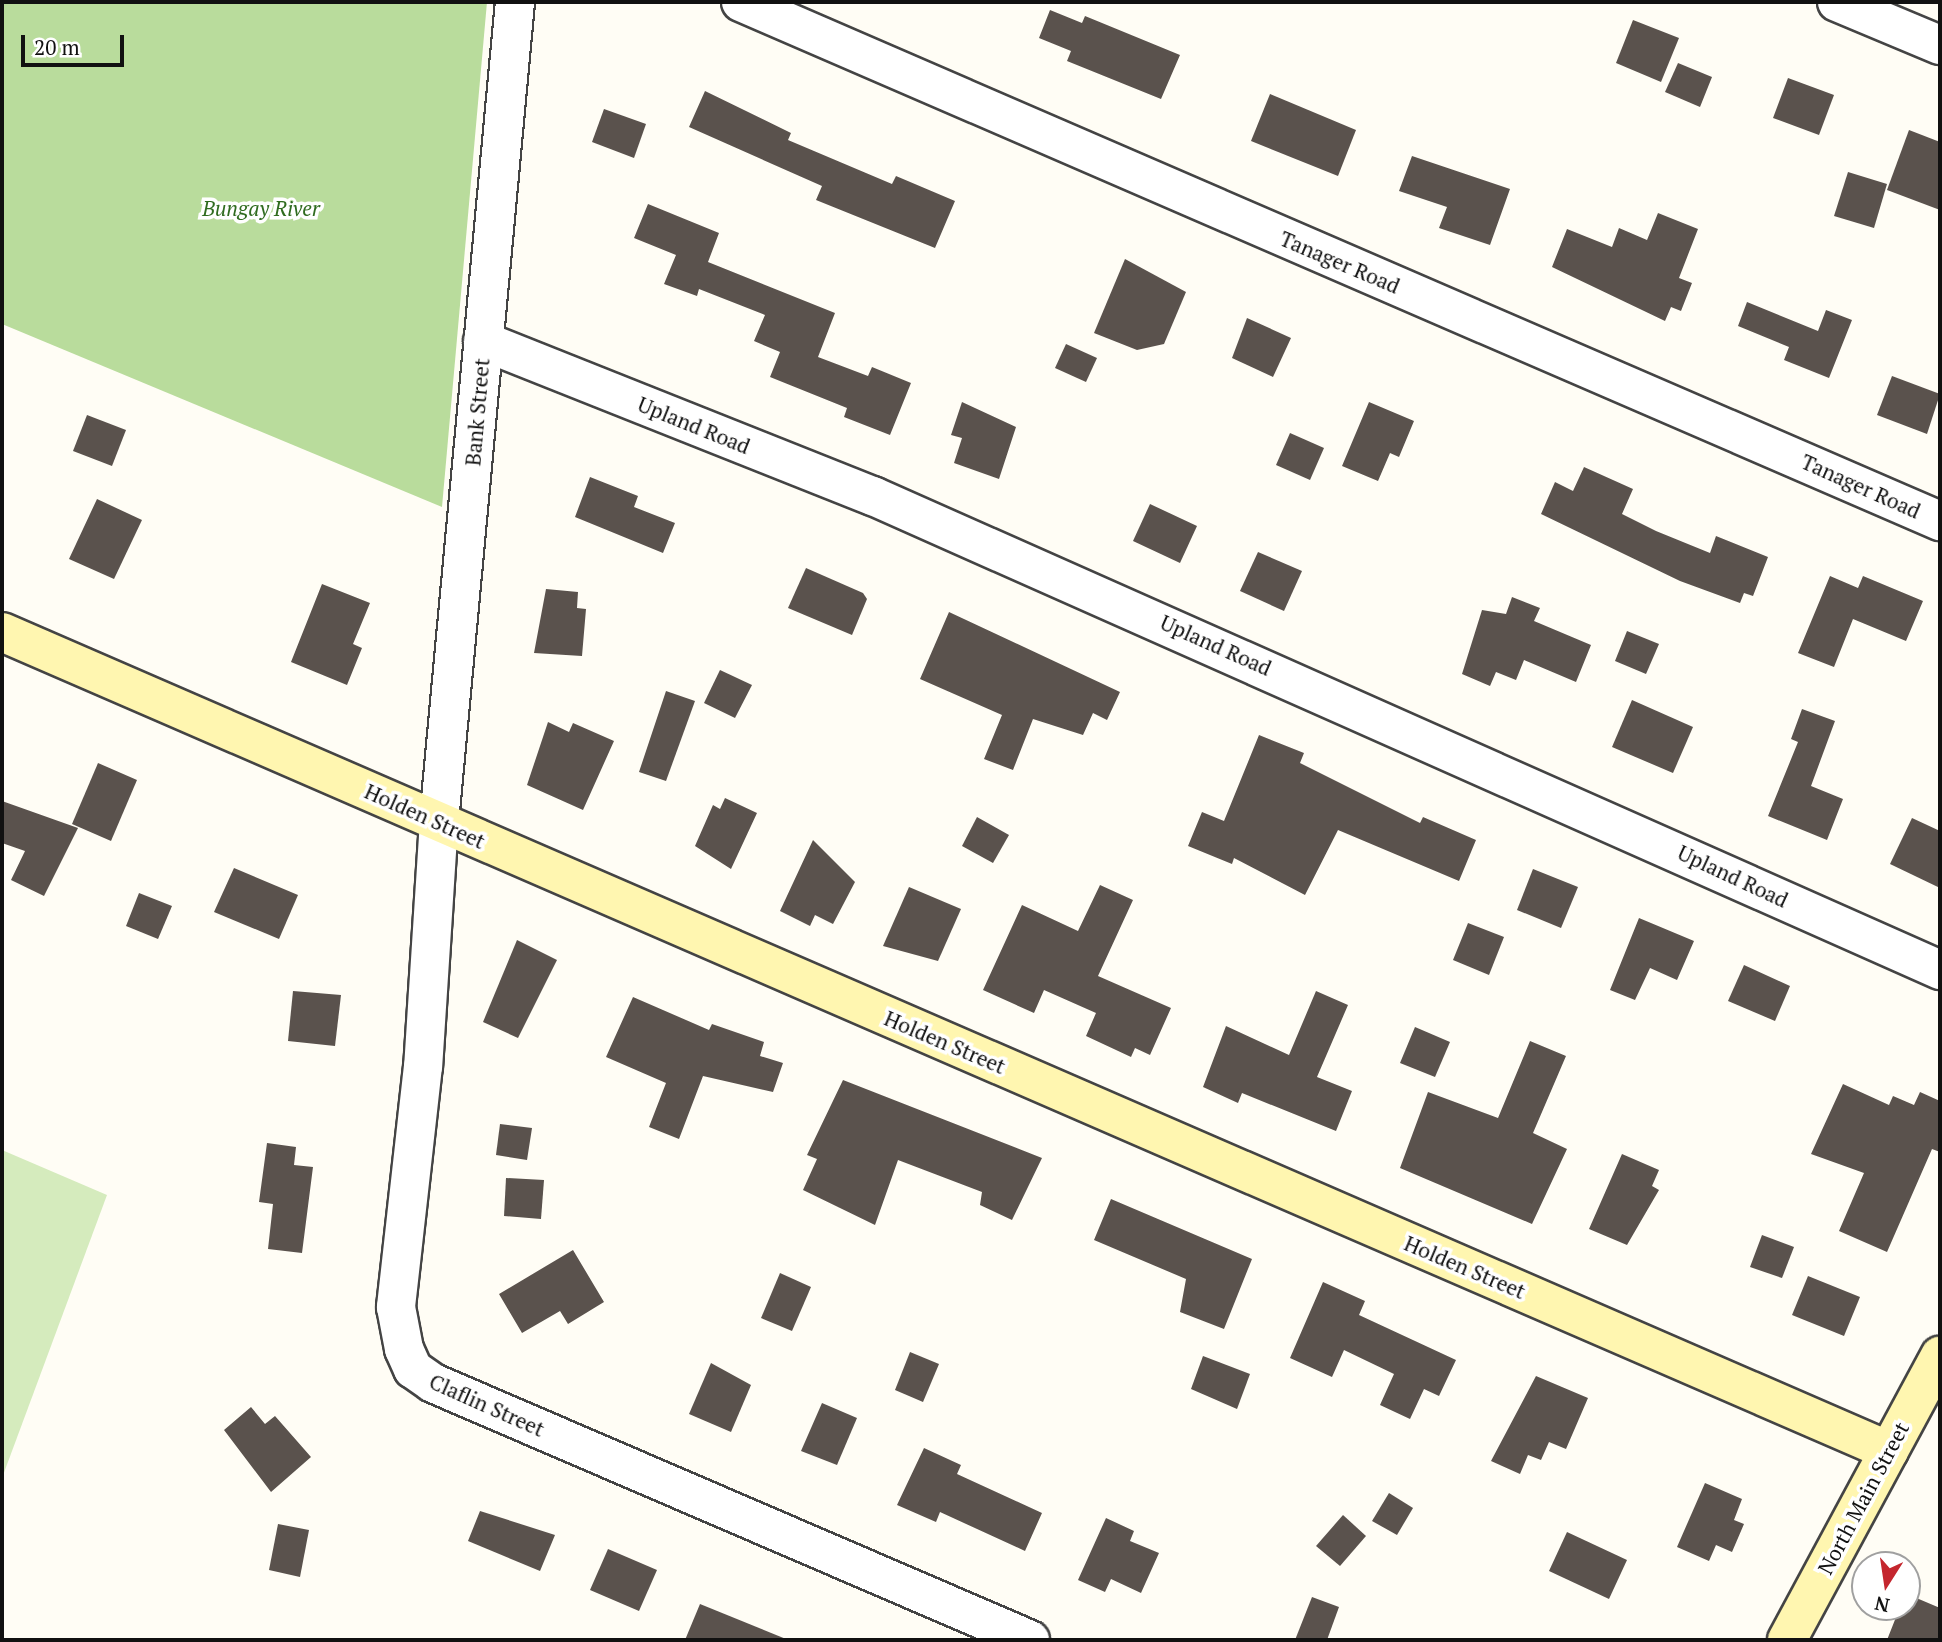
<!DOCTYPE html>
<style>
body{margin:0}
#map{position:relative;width:1942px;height:1642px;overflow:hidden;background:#fffdf5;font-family:"PT Serif",serif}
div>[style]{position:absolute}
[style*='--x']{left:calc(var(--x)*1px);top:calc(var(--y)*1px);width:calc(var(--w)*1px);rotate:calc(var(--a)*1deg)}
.green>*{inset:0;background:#d5ebbd}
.forest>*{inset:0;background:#b9dc9c}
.building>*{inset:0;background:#5a524d}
.roads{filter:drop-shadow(2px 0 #444) drop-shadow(-2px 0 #444) drop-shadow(0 2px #444) drop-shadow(0 -2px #444)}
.street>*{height:38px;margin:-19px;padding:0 19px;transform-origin:19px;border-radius:19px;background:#fff}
.secondary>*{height:38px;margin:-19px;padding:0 19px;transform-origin:19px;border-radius:19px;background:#fff6b0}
span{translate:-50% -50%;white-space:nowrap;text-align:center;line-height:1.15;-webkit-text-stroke:7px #fff;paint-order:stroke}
.park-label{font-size:21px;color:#2f6b1f;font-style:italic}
.street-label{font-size:21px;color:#111}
.frame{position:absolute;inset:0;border:4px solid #111;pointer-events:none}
.north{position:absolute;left:1851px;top:1551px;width:70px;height:70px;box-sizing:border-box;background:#fff;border:2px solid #a0a0a0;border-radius:50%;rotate:192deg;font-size:19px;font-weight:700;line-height:28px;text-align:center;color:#111}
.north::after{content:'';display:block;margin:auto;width:24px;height:32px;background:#c4262e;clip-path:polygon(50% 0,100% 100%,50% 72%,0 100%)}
.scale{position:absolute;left:21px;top:35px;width:103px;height:32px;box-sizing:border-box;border:4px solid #111;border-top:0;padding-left:9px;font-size:21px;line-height:24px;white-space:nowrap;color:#111;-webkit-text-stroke:5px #fff;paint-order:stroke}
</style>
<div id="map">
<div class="green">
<div style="clip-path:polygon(2px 1150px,107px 1195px,2px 1478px)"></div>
</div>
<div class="forest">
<div style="clip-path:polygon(2px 2px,487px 2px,442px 507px,2px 324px)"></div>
</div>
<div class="building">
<div style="clip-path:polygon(1050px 10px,1082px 23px,1085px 16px,1180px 55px,1161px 99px,1067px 61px,1071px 51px,1039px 38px)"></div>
<div style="clip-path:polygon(1633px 20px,1679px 38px,1661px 82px,1616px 63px)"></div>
<div style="clip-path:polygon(1678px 63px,1712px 77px,1700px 107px,1665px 92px)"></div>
<div style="clip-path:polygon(1788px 78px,1834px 95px,1819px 135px,1773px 118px)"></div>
<div style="clip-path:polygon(705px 91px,791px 133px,788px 140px,892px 184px,896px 176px,955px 201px,935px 248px,816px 200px,822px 186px,689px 127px)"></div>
<div style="clip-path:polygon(1270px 94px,1356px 130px,1338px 176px,1251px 141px)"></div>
<div style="clip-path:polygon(604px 109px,646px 124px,634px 158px,592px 142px)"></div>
<div style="clip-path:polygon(1909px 130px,1940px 142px,1940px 210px,1887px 190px)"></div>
<div style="clip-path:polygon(1412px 156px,1510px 189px,1490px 245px,1439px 228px,1447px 207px,1399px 191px)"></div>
<div style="clip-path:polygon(1848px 172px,1887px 184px,1874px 228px,1834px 216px)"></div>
<div style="clip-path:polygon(648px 204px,719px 233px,708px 262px,835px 313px,818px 357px,868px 376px,872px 367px,911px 383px,890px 435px,844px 417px,847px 408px,770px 377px,780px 352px,754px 341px,765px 315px,699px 289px,697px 296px,664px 284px,676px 255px,634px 238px)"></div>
<div style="clip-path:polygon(1658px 213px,1698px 229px,1679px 278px,1692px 283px,1681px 311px,1671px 307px,1665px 321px,1552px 267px,1567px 229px,1612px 247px,1619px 228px,1647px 240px)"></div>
<div style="clip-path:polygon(1125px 259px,1186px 292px,1164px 344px,1137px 350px,1094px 333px)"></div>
<div style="clip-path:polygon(1747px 302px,1818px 331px,1826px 310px,1852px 320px,1829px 378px,1784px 360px,1789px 347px,1738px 326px)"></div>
<div style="clip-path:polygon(1247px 318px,1291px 338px,1273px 377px,1232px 358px)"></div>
<div style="clip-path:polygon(1066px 344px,1097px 358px,1086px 382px,1055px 368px)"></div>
<div style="clip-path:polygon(1892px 376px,1940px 394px,1927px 434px,1877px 415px)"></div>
<div style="clip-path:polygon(962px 402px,1016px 427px,999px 479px,954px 463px,962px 438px,951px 435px)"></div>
<div style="clip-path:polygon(1369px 402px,1414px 421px,1399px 457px,1390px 453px,1378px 481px,1342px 466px)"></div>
<div style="clip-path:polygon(87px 415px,126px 430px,112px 466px,73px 451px)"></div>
<div style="clip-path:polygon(1290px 433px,1324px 448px,1310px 480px,1276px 465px)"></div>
<div style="clip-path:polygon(1584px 467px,1633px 489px,1622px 514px,1656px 531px,1710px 553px,1716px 536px,1768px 557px,1753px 596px,1744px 593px,1740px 603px,1680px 581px,1541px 514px,1555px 482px,1573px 491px)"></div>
<div style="clip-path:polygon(590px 477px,638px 496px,634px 507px,675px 523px,663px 553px,575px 517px)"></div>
<div style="clip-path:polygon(97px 499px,142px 520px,114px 579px,69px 559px)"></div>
<div style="clip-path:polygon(1150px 504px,1197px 526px,1180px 563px,1133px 541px)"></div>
<div style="clip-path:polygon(1258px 552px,1302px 571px,1284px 611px,1240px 591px)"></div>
<div style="clip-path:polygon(806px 568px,863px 593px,867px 599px,852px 635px,788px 608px)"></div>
<div style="clip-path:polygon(1830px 576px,1858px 588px,1863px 576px,1923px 601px,1906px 641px,1853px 619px,1834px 667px,1798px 653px)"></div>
<div style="clip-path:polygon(322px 584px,370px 603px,353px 644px,362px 648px,347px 685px,291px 662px)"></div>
<div style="clip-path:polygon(546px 589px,578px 592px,577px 608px,586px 609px,582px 656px,534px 653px)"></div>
<div style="clip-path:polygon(1512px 597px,1540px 608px,1534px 621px,1591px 645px,1576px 682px,1524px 660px,1516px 680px,1496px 672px,1490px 686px,1462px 674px,1482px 610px,1506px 614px)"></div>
<div style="clip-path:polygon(949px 612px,1120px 692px,1107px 720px,1093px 713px,1083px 735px,1033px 719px,1013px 770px,984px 759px,1002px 715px,920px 679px)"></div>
<div style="clip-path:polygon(1627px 631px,1659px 644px,1646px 674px,1615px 661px)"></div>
<div style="clip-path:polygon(720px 670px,752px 685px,735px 718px,704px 703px)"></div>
<div style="clip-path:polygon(666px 691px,695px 701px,666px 781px,639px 772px)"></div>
<div style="clip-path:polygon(1632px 700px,1693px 727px,1673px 773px,1612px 747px)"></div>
<div style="clip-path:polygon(1802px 709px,1835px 721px,1811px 786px,1843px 799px,1827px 840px,1768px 816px,1798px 742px,1791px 739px)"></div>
<div style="clip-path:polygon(548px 722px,569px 732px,573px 723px,614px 741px,583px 810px,527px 785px)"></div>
<div style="clip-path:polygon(1259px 735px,1304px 753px,1300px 763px,1420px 823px,1423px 817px,1476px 840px,1459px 881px,1338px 830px,1305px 895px,1234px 858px,1232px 864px,1188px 846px,1202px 812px,1224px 821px)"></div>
<div style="clip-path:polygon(98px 763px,137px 780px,111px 841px,72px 824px)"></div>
<div style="clip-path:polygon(725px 798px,757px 813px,731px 869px,695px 846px,713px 805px,720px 809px)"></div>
<div style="clip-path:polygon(2px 801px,78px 828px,44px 896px,11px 880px,25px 851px,2px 843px)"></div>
<div style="clip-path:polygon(977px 817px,1009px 835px,993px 863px,962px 846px)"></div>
<div style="clip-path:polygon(1912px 818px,1940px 831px,1940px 888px,1890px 864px)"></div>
<div style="clip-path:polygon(813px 840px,855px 882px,833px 924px,815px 915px,810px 926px,780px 911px)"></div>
<div style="clip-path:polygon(234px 868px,298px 895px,279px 939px,214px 912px)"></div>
<div style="clip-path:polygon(1533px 869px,1578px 887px,1561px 928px,1517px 910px)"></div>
<div style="clip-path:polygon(1100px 885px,1133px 900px,1098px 976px,1171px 1008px,1150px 1055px,1135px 1048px,1131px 1057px,1086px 1036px,1096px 1013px,1044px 990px,1034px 1013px,983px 990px,1022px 905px,1078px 931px)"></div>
<div style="clip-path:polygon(909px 887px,961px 909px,938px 961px,883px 946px)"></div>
<div style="clip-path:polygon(139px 893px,172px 906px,158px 939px,126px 926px)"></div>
<div style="clip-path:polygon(1639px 918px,1694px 941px,1677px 980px,1650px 968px,1635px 1000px,1610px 990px)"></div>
<div style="clip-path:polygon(1468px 923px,1504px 937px,1489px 975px,1453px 960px)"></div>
<div style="clip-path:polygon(517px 940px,557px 960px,518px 1038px,483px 1022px)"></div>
<div style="clip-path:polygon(1744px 965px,1790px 986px,1775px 1021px,1728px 1001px)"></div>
<div style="clip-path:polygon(293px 991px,341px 995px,335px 1046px,288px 1041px)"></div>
<div style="clip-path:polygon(1316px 991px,1348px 1005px,1317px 1077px,1352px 1091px,1336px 1131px,1242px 1093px,1238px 1103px,1203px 1087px,1226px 1026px,1289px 1055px)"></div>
<div style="clip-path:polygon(633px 997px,709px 1030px,712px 1024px,764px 1042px,760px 1056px,783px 1063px,773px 1092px,703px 1076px,679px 1139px,649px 1127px,666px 1083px,606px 1057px)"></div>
<div style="clip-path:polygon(1415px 1027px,1450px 1042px,1435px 1077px,1400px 1063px)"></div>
<div style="clip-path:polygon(1530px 1041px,1566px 1056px,1533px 1133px,1567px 1149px,1532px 1224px,1400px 1168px,1428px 1092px,1498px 1118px)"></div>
<div style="clip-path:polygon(843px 1080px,1042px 1158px,1012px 1220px,980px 1205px,982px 1192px,898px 1160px,875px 1225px,803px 1190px,817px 1159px,807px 1155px)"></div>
<div style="clip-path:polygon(1843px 1084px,1889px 1105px,1893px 1096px,1914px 1105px,1920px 1092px,1940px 1101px,1940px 1152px,1932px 1149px,1887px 1252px,1839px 1231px,1864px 1173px,1811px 1154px)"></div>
<div style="clip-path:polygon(500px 1124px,532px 1128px,527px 1160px,496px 1155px)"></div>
<div style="clip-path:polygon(267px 1143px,296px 1147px,294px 1165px,313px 1167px,302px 1253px,268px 1249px,273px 1204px,259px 1202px)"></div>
<div style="clip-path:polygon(1622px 1154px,1659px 1170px,1652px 1186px,1659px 1190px,1627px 1245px,1589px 1229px)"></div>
<div style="clip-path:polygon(506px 1178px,544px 1180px,541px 1219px,504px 1216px)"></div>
<div style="clip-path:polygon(1111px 1199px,1252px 1259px,1224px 1329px,1180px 1312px,1186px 1279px,1094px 1240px)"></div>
<div style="clip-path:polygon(1762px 1235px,1794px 1247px,1782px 1278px,1750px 1267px)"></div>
<div style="clip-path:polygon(573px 1250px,604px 1302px,568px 1324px,560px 1311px,522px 1333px,499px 1294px)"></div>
<div style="clip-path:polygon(780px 1273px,811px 1287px,792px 1331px,761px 1318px)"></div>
<div style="clip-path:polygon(1808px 1276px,1860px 1297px,1844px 1336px,1792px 1315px)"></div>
<div style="clip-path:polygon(1323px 1282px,1365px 1301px,1359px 1315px,1456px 1360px,1439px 1396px,1424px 1389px,1410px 1419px,1380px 1405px,1394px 1374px,1344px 1350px,1332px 1377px,1290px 1358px)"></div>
<div style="clip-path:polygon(910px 1352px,939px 1364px,923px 1402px,895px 1390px)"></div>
<div style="clip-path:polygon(1203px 1356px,1250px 1374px,1237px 1409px,1191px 1389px)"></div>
<div style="clip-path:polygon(711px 1363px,751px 1385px,731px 1432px,689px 1414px)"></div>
<div style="clip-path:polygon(1536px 1376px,1588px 1398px,1566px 1449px,1549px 1442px,1541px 1460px,1528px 1455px,1520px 1474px,1491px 1461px)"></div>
<div style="clip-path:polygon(822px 1403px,857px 1418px,837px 1465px,801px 1451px)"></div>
<div style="clip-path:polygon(251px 1407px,265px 1424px,275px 1416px,311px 1457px,271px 1492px,224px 1430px)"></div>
<div style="clip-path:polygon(924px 1448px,961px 1465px,957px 1474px,1042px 1513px,1025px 1551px,940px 1512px,936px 1522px,897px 1505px)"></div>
<div style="clip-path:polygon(1705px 1483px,1742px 1499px,1734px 1520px,1744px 1524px,1732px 1552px,1716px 1545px,1709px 1561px,1677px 1547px)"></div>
<div style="clip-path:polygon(1389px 1493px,1413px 1508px,1397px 1535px,1372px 1521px)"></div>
<div style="clip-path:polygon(480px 1511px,555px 1535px,540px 1571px,468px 1541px)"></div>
<div style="clip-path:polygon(1343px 1515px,1366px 1536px,1340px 1566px,1316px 1546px)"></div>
<div style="clip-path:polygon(1106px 1518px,1134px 1531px,1130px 1541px,1159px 1553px,1141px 1593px,1111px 1579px,1105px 1592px,1078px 1580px)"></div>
<div style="clip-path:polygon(278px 1524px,309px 1530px,300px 1577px,269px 1570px)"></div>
<div style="clip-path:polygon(1567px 1532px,1627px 1560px,1609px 1599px,1549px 1571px)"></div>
<div style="clip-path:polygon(608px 1549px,657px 1570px,639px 1611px,590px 1590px)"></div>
<div style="clip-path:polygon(1907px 1594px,1940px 1608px,1940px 1640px,1887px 1640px,1900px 1607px,1907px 1607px)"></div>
<div style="clip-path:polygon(1312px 1597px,1339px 1607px,1327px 1640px,1295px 1640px)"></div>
<div style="clip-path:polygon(700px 1604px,786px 1639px,786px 1640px,685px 1640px)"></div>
</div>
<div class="roads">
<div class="street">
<div style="--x:515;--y:2;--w:823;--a:95.3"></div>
<div style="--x:439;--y:821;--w:246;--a:93.7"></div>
<div style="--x:423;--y:1066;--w:243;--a:96.4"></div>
<div style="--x:396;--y:1307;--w:43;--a:79.2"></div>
<div style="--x:404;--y:1349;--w:22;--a:66"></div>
<div style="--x:413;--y:1369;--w:24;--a:35"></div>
<div style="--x:433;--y:1383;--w:650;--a:23.29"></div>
<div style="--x:741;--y:2;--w:1307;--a:23.41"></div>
<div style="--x:1837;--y:2;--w:112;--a:22.7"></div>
<div style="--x:483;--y:341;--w:420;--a:21.7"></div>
<div style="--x:873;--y:496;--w:1168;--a:23.95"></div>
</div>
<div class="secondary">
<div style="--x:2;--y:632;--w:2057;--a:23.46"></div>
<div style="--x:1787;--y:1640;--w:323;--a:-61.7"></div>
</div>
</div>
<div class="park-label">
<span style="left:261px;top:208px">Bungay River</span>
</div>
<div class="street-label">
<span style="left:1340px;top:262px;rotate:23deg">Tanager Road</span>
<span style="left:477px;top:412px;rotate:-85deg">Bank Street</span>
<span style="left:694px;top:425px;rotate:22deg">Upland Road</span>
<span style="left:1861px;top:486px;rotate:24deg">Tanager Road</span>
<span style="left:1216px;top:645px;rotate:24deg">Upland Road</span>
<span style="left:425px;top:816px;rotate:24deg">Holden Street</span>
<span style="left:1733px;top:876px;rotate:25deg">Upland Road</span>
<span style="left:945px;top:1042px;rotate:23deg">Holden Street</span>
<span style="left:1465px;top:1267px;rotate:23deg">Holden Street</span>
<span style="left:487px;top:1405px;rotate:24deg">Claflin Street</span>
<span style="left:1863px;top:1498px;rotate:-62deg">North Main Street</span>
</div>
<div class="frame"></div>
<div class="north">N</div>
<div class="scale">20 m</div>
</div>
